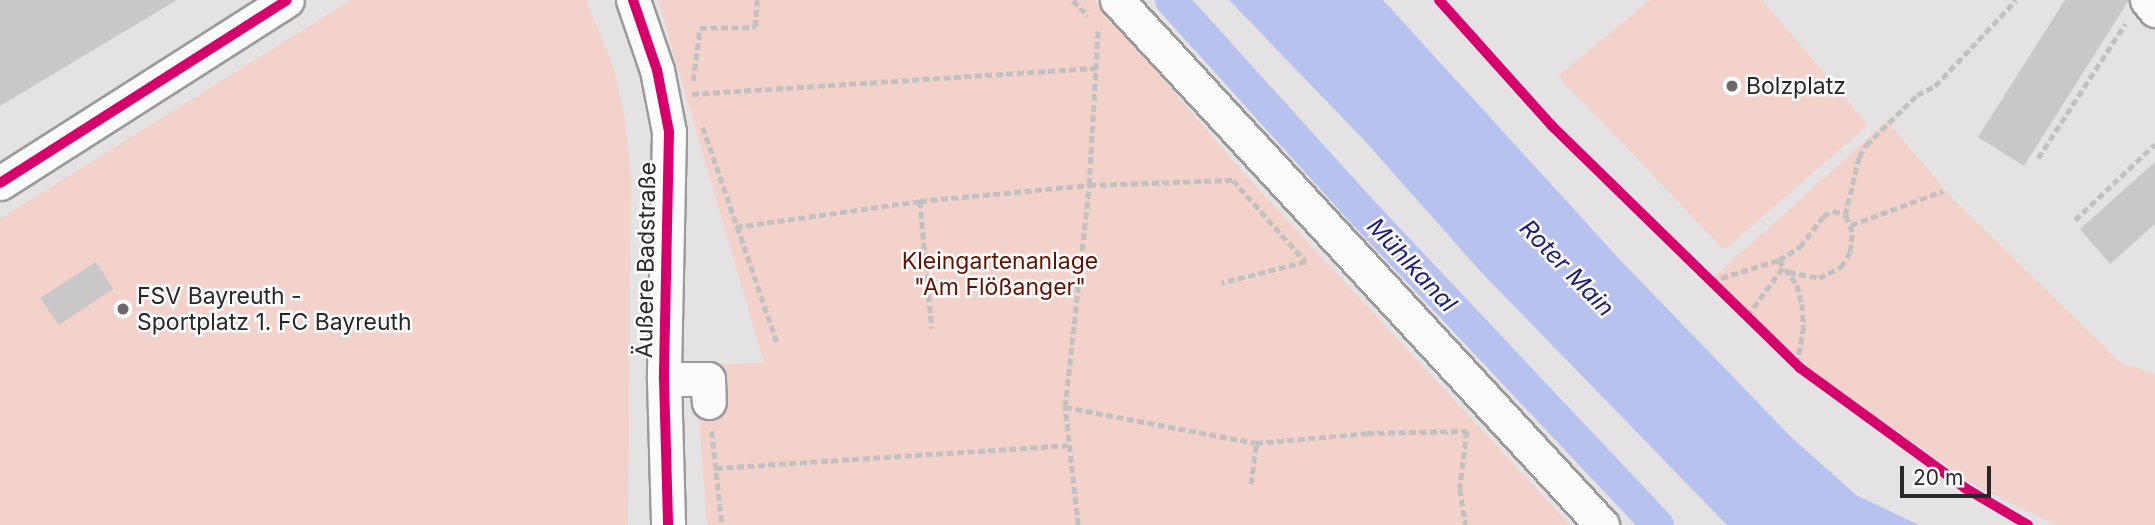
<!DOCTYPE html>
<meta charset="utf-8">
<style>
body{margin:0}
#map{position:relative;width:2155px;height:525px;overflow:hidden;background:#e5e2e4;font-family:Inter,sans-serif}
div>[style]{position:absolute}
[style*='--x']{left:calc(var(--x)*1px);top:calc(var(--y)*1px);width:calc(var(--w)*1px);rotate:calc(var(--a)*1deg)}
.green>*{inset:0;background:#f2d2ca}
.water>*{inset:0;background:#b8c2ee}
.canal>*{height:32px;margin:-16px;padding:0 16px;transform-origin:16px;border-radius:16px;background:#b8c2ee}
.building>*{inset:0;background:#cac7c8}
.path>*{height:4.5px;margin-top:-2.25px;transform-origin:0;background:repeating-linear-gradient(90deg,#c2c1c2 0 7px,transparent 0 10.5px)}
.roads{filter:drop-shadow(2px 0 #9c999b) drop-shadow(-2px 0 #9c999b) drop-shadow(0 2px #9c999b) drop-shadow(0 -2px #9c999b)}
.minor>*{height:33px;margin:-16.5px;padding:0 16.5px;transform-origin:16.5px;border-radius:16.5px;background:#fbfbfb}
.cycleway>*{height:10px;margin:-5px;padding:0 5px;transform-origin:5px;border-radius:5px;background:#d6006c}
.dots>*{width:19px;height:19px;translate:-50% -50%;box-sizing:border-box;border:4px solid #fff;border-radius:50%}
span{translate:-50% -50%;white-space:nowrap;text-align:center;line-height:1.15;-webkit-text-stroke:5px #fff;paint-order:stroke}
.poi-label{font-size:23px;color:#292729}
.left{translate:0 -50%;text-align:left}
.street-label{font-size:23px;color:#292729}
.park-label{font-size:23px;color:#621200}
.water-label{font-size:24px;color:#1c1e76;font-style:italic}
.scale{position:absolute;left:1900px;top:466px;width:91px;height:32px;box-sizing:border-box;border:4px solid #292729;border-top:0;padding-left:9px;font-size:21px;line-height:24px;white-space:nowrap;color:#292729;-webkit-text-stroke:5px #fff;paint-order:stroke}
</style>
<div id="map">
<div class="green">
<div style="clip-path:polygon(351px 0,586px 0,612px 63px,624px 113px,631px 177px,628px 525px,0 525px,0 219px)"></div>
<div style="clip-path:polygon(658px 0,1095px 0,1247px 177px,1570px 525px,707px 525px,695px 365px,764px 363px)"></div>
<div style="clip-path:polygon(1650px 0,1762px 0,1868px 125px,1724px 250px,1558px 76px)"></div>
<div style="clip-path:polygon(1887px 121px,1953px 199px,2121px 363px,2155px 374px,2155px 525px,2056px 525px,1971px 483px,1799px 363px,1713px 278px)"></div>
</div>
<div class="water">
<div style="clip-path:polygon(1229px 0,1383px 0,1623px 263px,1791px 437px,1856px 495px,1919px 525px,1727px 525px,1481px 272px,1364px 140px)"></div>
</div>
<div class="canal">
<div style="--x:1171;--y:0;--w:278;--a:47.9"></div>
<div style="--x:1357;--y:206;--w:439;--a:46.7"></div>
</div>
<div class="building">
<div style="clip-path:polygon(0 0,177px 0,0 106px)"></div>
<div style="clip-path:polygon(2065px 0,2129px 0,2024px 166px,1978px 137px)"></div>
<div style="clip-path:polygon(2155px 162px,2155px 224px,2110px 264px,2080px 229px)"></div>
<div style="clip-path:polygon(96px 262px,113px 289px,59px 325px,40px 298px)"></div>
</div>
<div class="path">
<div style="--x:1073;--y:0;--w:22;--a:47"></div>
<div style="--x:693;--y:81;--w:53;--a:-82.5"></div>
<div style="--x:700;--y:28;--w:55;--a:-1"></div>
<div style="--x:755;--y:27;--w:27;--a:-86"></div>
<div style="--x:692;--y:94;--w:404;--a:-3.7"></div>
<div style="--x:703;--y:127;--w:227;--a:71"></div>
<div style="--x:2038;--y:158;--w:160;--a:-57"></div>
<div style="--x:920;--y:201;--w:128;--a:84.6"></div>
<div style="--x:2075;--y:220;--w:110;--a:-43.5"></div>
<div style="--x:1851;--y:225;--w:98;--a:-20.3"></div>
<div style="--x:736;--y:227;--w:186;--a:-8"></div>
<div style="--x:920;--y:201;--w:170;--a:-5.4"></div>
<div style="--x:1089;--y:185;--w:144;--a:-2"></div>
<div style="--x:1233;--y:180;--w:110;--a:48.3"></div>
<div style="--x:1306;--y:262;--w:87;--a:166"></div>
<div style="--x:1779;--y:260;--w:31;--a:54"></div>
<div style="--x:1797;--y:285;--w:20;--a:75"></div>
<div style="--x:1802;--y:304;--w:23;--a:85"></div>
<div style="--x:1804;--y:327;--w:39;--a:100"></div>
<div style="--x:1789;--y:272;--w:31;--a:11"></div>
<div style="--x:1819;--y:278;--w:25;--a:-27"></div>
<div style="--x:1841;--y:267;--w:17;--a:-59"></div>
<div style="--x:1850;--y:252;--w:20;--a:-84"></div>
<div style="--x:1852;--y:232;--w:18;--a:-112"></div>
<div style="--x:1845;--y:215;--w:60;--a:-76.4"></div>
<div style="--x:1859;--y:157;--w:14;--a:-60"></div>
<div style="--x:1866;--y:145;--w:71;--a:-44.4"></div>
<div style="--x:1917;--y:95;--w:20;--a:-27"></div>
<div style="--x:1935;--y:86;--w:118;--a:-46.7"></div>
<div style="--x:1711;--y:281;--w:71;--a:-17.2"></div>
<div style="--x:1779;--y:260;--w:25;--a:-32"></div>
<div style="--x:1800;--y:247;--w:39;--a:-53"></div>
<div style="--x:1823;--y:216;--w:11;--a:-27"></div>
<div style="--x:1833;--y:211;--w:13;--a:18"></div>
<div style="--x:1747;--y:316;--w:62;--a:-53.5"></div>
<div style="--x:1065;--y:407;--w:194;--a:10.7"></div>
<div style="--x:1256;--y:443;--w:111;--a:-5.1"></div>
<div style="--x:1367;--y:433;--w:100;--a:-1.1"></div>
<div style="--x:1467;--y:431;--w:58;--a:96.9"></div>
<div style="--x:1460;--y:489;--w:36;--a:81"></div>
<div style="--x:712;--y:431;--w:95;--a:83.9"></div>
<div style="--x:716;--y:468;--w:352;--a:-3.7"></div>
<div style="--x:1251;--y:484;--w:41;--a:-83"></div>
<div style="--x:1078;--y:525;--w:119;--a:-96.3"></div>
<div style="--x:1065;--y:407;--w:223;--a:-83.8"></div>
<div style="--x:1089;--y:185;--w:157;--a:-86.7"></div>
</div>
<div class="roads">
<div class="minor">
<div style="--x:633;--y:0;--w:74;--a:71.1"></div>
<div style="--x:657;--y:70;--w:63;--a:79"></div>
<div style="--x:669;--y:132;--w:247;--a:91.2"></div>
<div style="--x:664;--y:379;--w:146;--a:88.4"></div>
<div style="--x:1117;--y:0;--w:715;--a:47.27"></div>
<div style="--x:2147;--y:0;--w:13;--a:51"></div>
<div style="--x:0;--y:183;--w:340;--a:-32.5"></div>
<div style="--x:664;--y:379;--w:44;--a:0"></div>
<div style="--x:708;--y:379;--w:23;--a:88"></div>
</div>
</div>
<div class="cycleway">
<div style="--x:633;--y:0;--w:74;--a:71.1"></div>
<div style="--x:657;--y:70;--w:63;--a:79"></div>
<div style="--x:669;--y:132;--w:247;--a:91.2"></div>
<div style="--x:664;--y:379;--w:146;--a:88.4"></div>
<div style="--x:1439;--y:0;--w:168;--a:48.1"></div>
<div style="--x:1551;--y:125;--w:348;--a:44.3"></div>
<div style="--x:1800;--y:368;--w:204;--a:36"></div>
<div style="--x:1965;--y:488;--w:73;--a:30.4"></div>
<div style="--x:0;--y:183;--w:340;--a:-32.5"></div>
</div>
<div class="dots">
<div style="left:1732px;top:86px;background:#6b686a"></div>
<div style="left:123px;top:309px;background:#6b686a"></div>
</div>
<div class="poi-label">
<span class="left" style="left:1746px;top:86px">Bolzplatz</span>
<span class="left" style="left:137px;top:309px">FSV Bayreuth -<br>Sportplatz 1. FC Bayreuth</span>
</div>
<div class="street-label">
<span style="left:646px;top:260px;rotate:-89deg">Äußere Badstraße</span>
</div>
<div class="park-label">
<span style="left:1000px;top:274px">Kleingartenanlage<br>"Am Flößanger"</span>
</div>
<div class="water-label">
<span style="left:1412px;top:265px;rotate:47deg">Mühlkanal</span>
<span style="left:1567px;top:268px;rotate:46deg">Roter Main</span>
</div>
<div class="scale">20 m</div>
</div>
